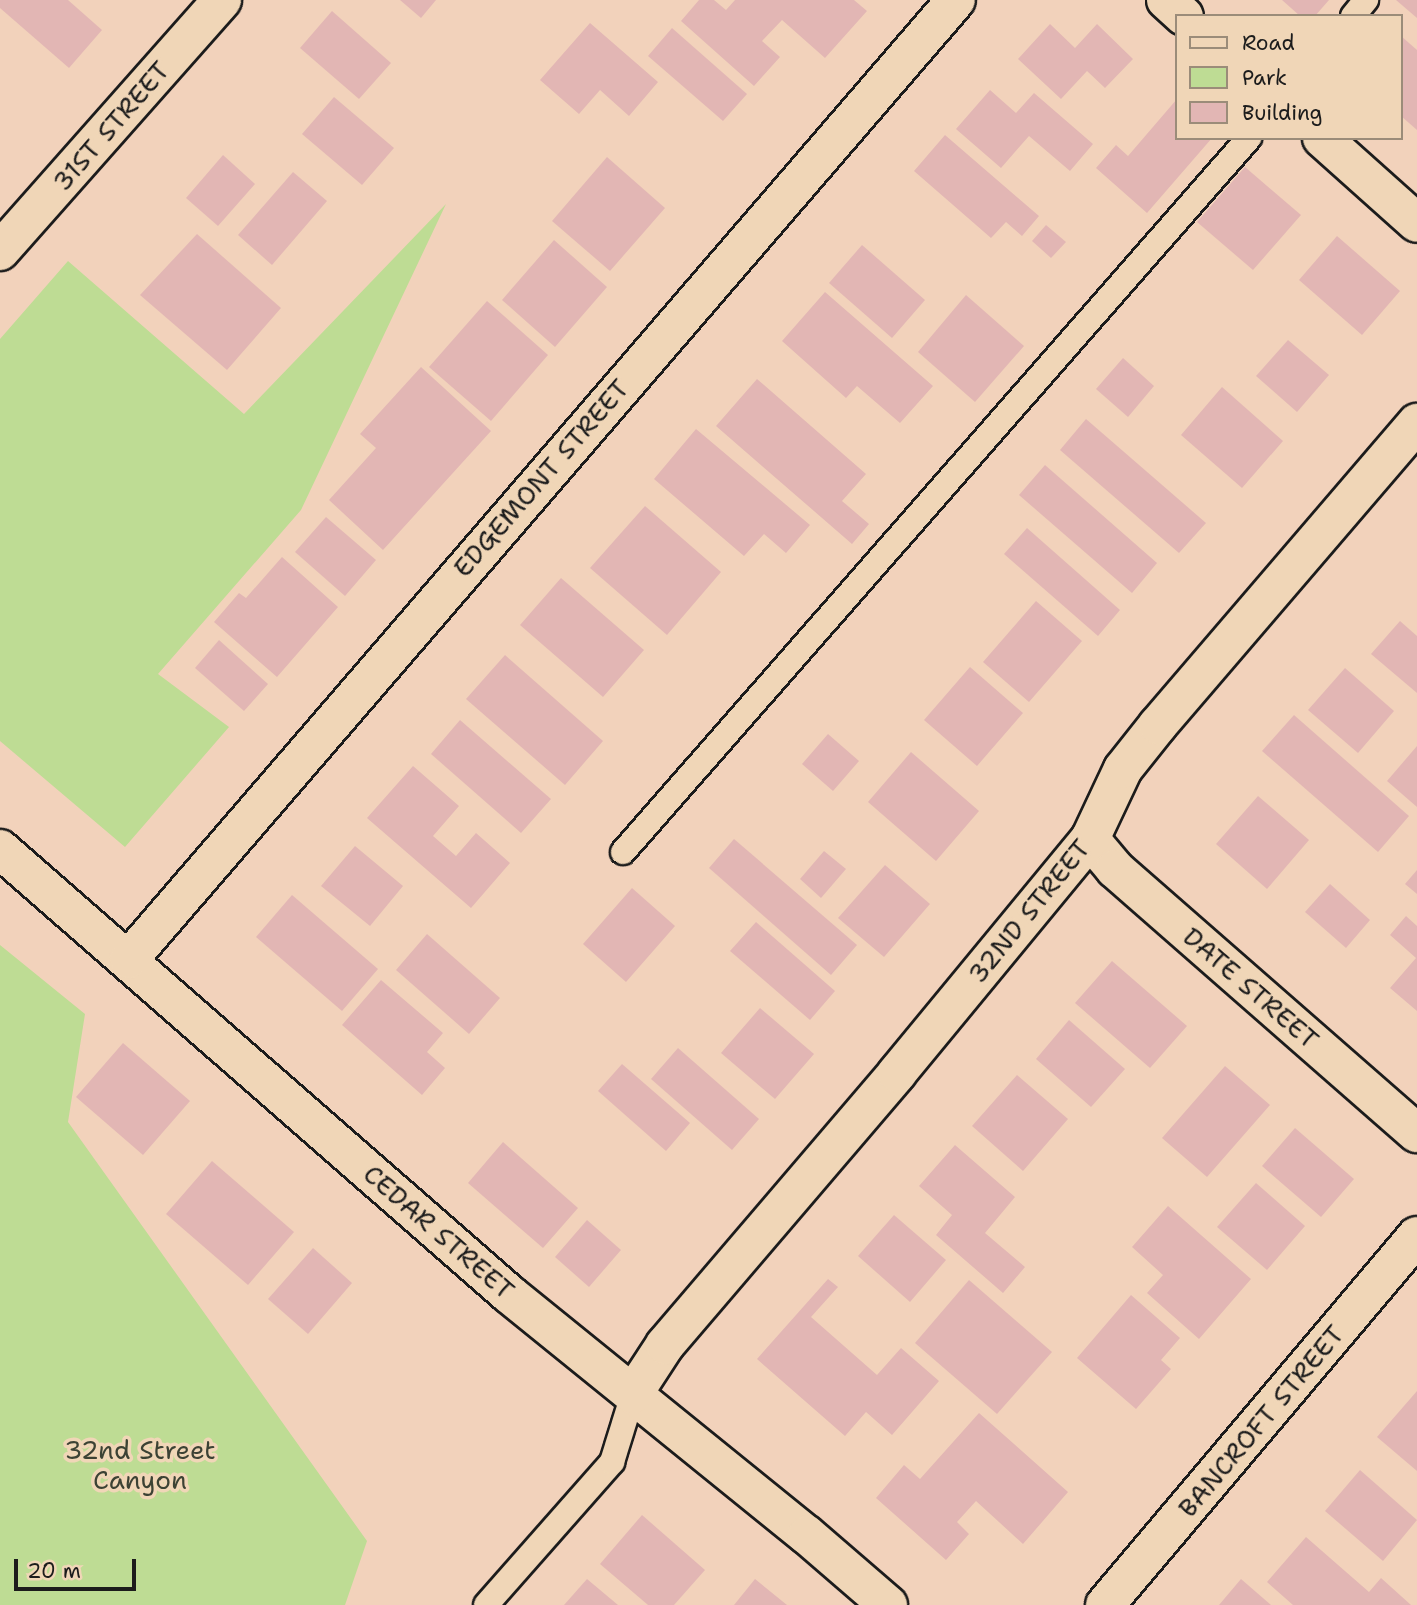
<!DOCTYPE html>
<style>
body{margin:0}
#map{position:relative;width:1417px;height:1605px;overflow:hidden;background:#f2d2bb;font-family:"Shantell Sans",sans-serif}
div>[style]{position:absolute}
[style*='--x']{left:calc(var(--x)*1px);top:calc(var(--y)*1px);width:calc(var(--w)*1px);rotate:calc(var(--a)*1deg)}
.green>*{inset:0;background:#bedc94}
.building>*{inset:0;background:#e2b6b4}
.roads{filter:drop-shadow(2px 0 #1c1c1c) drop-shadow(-2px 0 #1c1c1c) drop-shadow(0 2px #1c1c1c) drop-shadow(0 -2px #1c1c1c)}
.service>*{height:24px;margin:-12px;padding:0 12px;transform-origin:12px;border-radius:12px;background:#f0d6b7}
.minor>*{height:38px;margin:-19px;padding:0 19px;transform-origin:19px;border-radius:19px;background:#f0d6b7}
span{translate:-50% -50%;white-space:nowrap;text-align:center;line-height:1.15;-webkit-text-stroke:7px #f0d6b7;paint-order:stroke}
.street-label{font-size:26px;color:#1c1c1c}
.park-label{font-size:26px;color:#3c4234}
.legend{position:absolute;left:1175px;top:14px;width:228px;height:126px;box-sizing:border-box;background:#f0d6b7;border:2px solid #9b8c79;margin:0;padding:9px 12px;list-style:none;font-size:21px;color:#1c1c1c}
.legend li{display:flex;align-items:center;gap:14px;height:35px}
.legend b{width:35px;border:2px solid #9b8c79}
.scale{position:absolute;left:14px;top:1559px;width:122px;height:32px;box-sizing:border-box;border:4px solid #1c1c1c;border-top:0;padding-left:9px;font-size:21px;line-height:24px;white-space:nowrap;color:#1c1c1c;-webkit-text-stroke:5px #f0d6b7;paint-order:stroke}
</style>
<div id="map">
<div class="green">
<div style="clip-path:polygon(446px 204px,301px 510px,158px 674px,229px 727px,125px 847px,0 741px,0 339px,68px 261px,244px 414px)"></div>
<div style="clip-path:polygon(0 945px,85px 1014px,68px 1122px,367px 1541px,345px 1605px,0 1605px)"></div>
</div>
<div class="building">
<div style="clip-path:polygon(0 0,68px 0,102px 30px,69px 68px,0 8px)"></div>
<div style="clip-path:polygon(400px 0,436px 0,421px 18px)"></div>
<div style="clip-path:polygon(699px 0,714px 0,726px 10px,735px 0,854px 0,867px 11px,825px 58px,782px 20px,762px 41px,780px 57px,754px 86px,681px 21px)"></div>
<div style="clip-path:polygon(1282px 0,1329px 0,1315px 16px,1300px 16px)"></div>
<div style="clip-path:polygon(1396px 0,1417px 0,1417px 18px)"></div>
<div style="clip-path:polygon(332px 11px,391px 63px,359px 99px,300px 48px)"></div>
<div style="clip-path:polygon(590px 23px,658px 82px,629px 116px,600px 90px,579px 114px,540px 80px)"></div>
<div style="clip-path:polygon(1050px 24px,1075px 48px,1097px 24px,1133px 59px,1105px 88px,1087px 71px,1061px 99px,1018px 59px)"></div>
<div style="clip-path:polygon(672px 28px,747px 94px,723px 121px,648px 56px)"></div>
<div style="clip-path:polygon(1401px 36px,1417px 50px,1417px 130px,1401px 116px)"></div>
<div style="clip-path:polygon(990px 90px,1016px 113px,1034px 93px,1093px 144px,1070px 171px,1029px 136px,1001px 168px,956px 129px)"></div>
<div style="clip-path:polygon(334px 97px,394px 148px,362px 185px,302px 134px)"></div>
<div style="clip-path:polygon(1177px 99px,1177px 138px,1212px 138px,1147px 213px,1096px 168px,1116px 145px,1128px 156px)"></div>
<div style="clip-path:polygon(945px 135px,1039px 216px,1022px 236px,1006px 222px,991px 238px,914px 171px)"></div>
<div style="clip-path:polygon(223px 155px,255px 184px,218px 226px,186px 198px)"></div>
<div style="clip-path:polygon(607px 157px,665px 208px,610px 271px,552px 221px)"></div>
<div style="clip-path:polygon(1245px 167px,1301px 215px,1253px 270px,1197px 222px)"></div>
<div style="clip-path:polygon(293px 172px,327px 201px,272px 265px,238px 235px)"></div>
<div style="clip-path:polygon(1046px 225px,1066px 242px,1051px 258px,1032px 241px)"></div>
<div style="clip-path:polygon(197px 234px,281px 308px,227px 370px,140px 295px)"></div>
<div style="clip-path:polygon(1337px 236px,1400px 291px,1362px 335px,1299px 280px)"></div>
<div style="clip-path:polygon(554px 240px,607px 287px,555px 347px,502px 300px)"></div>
<div style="clip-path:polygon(862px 245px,925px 300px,892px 338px,829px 283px)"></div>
<div style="clip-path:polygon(825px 292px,933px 386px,900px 423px,857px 386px,846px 398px,782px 341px)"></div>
<div style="clip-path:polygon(966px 295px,1024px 346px,975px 402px,918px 352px)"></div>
<div style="clip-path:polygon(487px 301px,548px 355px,491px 421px,429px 367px)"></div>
<div style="clip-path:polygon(1288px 340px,1329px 375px,1297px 412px,1256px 376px)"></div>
<div style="clip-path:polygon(1123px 358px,1154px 386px,1128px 417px,1096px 389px)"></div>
<div style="clip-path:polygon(421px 367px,491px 431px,383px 550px,329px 500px,376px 448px,360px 434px)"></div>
<div style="clip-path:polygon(757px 379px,866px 474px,842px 501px,869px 524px,852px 544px,716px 426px)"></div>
<div style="clip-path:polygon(1222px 387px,1283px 441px,1242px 488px,1181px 435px)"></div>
<div style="clip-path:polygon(1086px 419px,1206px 523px,1179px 553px,1060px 450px)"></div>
<div style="clip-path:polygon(696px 429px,810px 525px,786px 553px,764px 534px,744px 556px,654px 479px)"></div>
<div style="clip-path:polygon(1045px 465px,1157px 563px,1132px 593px,1019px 495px)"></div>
<div style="clip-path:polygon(645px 506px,721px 572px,667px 635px,590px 568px)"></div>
<div style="clip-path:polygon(326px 517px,376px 560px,345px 596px,295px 552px)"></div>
<div style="clip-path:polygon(1027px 528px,1120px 610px,1098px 636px,1004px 554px)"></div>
<div style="clip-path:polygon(282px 557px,338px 607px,277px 677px,214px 622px,239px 593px,246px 598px)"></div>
<div style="clip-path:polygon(561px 578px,644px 650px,603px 697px,520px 625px)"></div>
<div style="clip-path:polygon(1036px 601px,1082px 641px,1029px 702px,983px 662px)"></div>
<div style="clip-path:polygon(1400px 621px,1417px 636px,1417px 693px,1371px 654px)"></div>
<div style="clip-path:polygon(219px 640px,268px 684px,244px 711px,195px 668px)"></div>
<div style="clip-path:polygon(505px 655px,603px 741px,565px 785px,466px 699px)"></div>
<div style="clip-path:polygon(970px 667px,1023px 713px,977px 766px,924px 720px)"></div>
<div style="clip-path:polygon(1345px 668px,1394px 711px,1358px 753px,1308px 710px)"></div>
<div style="clip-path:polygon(1294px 715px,1409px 816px,1378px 852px,1262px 751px)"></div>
<div style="clip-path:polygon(460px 720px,551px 799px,521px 833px,431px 754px)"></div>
<div style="clip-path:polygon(828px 734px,859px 761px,833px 791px,802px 764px)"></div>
<div style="clip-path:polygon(1417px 746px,1417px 807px,1387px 781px)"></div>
<div style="clip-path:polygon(911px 752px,979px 811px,936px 861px,868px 802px)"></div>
<div style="clip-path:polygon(413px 766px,459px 806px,433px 836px,456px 856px,476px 833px,510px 863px,471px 908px,367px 818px)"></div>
<div style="clip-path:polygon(1258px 796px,1309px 840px,1267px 889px,1216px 844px)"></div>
<div style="clip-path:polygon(734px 839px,857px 945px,831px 975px,709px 868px)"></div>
<div style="clip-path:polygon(355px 846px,403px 886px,370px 926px,321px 886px)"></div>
<div style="clip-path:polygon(824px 851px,846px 869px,821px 898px,800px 879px)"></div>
<div style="clip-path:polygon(885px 865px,930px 904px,884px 957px,838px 918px)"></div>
<div style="clip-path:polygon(1417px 870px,1417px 894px,1405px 884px)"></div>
<div style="clip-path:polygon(1330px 884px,1370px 920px,1346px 948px,1305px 912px)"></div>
<div style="clip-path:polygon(632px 888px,675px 926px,626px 982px,583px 944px)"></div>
<div style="clip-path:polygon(292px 895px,378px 969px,342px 1011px,256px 937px)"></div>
<div style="clip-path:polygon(1406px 916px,1417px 926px,1417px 1011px,1390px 988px,1416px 958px,1390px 935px)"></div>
<div style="clip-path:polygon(756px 922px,835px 991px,810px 1020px,730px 951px)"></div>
<div style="clip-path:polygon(427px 934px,500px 998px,469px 1034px,396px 970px)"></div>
<div style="clip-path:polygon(1112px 961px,1187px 1026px,1150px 1068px,1075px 1003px)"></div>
<div style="clip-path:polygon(381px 980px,443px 1033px,427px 1052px,445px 1068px,422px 1095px,342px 1025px)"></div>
<div style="clip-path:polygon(760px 1008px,814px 1054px,775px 1099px,721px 1053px)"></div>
<div style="clip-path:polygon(1069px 1020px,1125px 1069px,1091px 1107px,1036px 1059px)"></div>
<div style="clip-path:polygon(123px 1043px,190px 1101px,143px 1155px,76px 1097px)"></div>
<div style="clip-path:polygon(678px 1048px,759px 1119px,732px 1150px,651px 1079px)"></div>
<div style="clip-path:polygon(622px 1064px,690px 1123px,666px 1151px,598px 1091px)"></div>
<div style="clip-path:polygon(1225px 1066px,1270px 1105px,1207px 1177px,1162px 1138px)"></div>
<div style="clip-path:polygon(1017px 1075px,1068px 1119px,1023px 1171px,972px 1126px)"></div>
<div style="clip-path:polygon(1295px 1128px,1354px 1179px,1321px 1217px,1262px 1166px)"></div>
<div style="clip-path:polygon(503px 1142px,578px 1208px,543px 1248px,468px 1183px)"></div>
<div style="clip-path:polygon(955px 1145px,1015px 1197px,985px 1233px,1025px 1267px,1003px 1293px,936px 1235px,952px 1215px,919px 1186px)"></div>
<div style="clip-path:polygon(212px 1161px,294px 1232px,248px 1285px,166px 1214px)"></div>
<div style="clip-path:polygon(1256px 1183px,1305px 1226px,1267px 1270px,1217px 1227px)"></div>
<div style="clip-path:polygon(1168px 1206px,1251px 1279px,1199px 1339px,1147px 1293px,1163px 1275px,1132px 1247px)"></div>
<div style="clip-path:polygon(894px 1215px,946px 1260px,910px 1302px,858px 1256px)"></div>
<div style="clip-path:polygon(587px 1220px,621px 1250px,589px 1287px,555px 1257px)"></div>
<div style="clip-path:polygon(313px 1248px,352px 1283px,308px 1334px,268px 1299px)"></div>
<div style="clip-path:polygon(828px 1279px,838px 1287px,811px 1317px,877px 1375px,901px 1348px,939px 1381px,892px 1435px,866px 1412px,845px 1436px,757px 1359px)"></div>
<div style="clip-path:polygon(969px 1280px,1052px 1352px,997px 1414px,915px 1343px)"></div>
<div style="clip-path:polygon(1131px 1295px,1180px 1338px,1161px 1360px,1171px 1369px,1136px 1409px,1077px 1358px)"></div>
<div style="clip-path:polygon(1417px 1391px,1417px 1471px,1377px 1437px)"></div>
<div style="clip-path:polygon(979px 1413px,1068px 1492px,1023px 1544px,976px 1501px,957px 1522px,969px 1534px,946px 1560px,876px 1498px,904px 1465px,920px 1479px)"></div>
<div style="clip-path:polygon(1360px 1470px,1417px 1520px,1383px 1561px,1325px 1511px)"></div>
<div style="clip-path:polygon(642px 1515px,705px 1570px,674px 1605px,648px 1605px,600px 1564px)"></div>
<div style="clip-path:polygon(1306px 1537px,1369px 1592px,1381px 1578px,1411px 1605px,1293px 1605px,1267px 1582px)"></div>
<div style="clip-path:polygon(587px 1579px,618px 1605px,564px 1605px)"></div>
<div style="clip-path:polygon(755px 1579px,787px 1605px,734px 1605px)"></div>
<div style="clip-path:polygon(1241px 1579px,1271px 1605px,1219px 1605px)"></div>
</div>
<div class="roads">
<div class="service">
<div style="--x:1353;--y:16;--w:21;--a:-51"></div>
<div style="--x:623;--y:852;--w:950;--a:-48.76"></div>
<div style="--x:486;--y:1605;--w:191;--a:-48.6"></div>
<div style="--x:612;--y:1462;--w:71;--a:-72.8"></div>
</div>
<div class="minor">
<div style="--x:1166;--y:0;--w:24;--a:42"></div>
<div style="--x:1322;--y:138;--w:127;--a:41.8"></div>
<div style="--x:0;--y:251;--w:335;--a:-48.5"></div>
<div style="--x:1090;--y:839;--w:39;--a:50"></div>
<div style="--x:1115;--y:869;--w:401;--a:41.2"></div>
<div style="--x:0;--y:849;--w:676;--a:41.16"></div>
<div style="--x:509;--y:1294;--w:383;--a:39"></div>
<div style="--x:807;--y:1535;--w:107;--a:40.8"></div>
<div style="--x:129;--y:959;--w:1266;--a:-49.23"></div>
<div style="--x:633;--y:1394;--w:59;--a:-56.9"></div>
<div style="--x:665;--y:1345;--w:358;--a:-49.5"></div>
<div style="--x:897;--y:1073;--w:303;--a:-50.5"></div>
<div style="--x:1090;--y:839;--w:77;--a:-64.8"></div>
<div style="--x:1123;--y:769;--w:56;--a:-51.5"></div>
<div style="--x:1158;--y:725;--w:398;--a:-49.4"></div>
<div style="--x:1105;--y:1605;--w:483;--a:-49.8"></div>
</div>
</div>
<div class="street-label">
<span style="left:111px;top:126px;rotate:-49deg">31ST STREET</span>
<span style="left:541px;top:478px;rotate:-49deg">EDGEMONT STREET</span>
<span style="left:1029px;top:911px;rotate:-51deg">32ND STREET</span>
<span style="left:1251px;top:988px;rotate:41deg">DATE STREET</span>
<span style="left:439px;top:1232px;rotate:41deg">CEDAR STREET</span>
<span style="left:1261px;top:1421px;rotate:-50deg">BANCROFT STREET</span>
</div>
<div class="park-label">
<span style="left:140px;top:1465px">32nd Street<br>Canyon</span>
</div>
<ul class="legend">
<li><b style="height:9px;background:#f0d6b7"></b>Road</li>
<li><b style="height:19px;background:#bedc94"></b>Park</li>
<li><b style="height:19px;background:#e2b6b4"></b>Building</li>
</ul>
<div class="scale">20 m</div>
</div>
